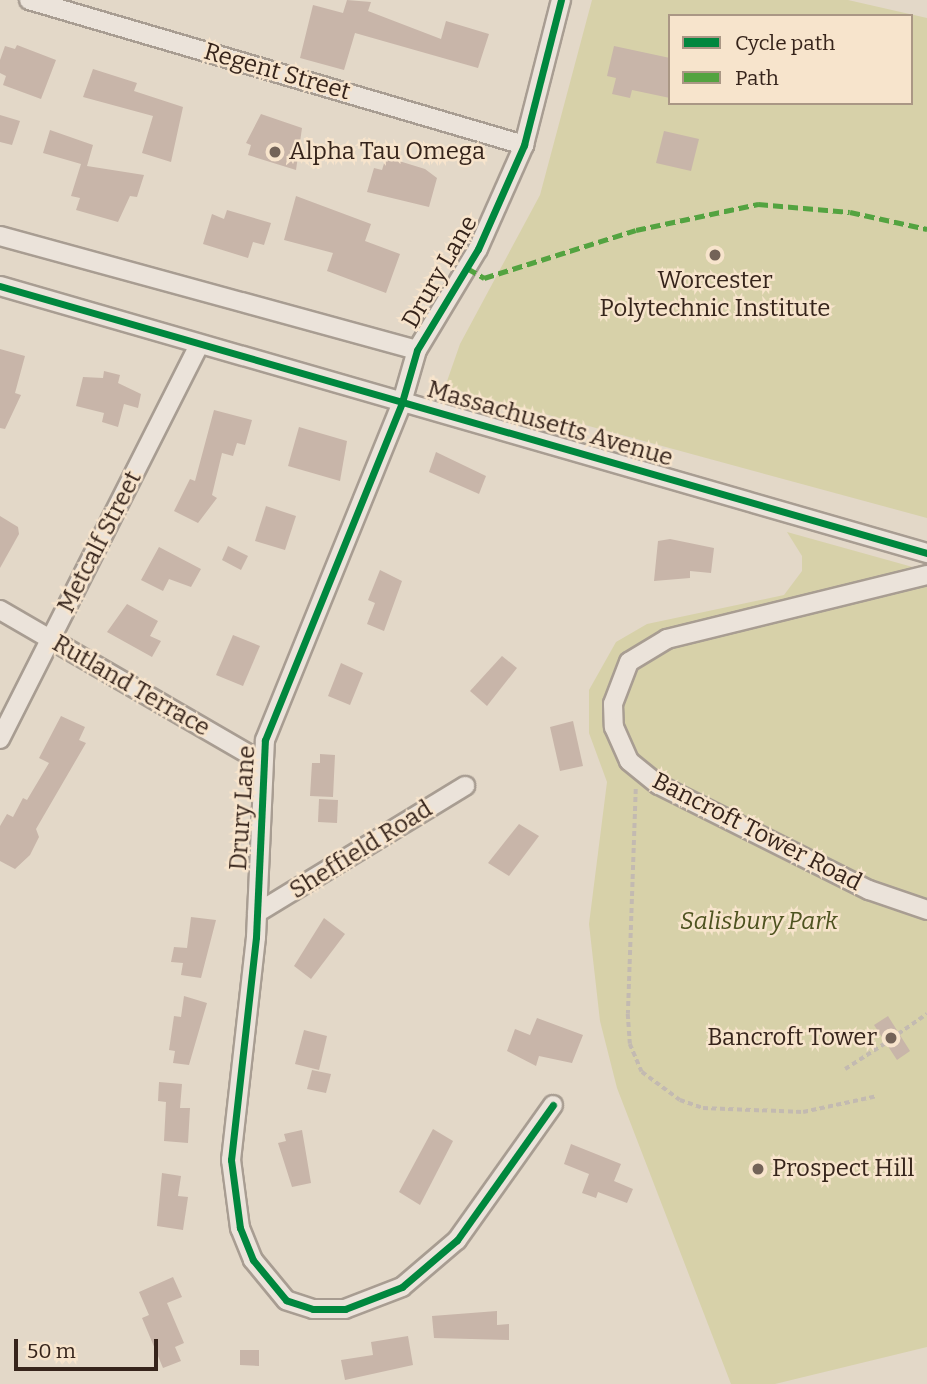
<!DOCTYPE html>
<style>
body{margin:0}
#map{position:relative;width:927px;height:1384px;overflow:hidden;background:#e3d8c8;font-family:Bitter,serif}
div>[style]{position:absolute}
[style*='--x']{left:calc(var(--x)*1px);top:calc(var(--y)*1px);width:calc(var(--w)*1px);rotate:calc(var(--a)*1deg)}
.green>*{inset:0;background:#d7d1a9}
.building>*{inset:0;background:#c8b5a9}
.path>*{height:3.5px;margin-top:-1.75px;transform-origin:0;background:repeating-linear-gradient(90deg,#c3bab1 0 5px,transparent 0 8.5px)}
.roads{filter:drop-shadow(2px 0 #a89d92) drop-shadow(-2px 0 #a89d92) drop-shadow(0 2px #a89d92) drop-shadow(0 -2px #a89d92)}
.minor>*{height:18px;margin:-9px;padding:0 9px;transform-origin:9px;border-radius:9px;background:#ebe3da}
.quiet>*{height:5px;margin-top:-2.5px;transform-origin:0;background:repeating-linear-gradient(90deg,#53a340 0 10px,transparent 0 15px)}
.cycleway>*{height:7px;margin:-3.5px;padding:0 3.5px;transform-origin:3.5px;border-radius:3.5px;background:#00873e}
.dots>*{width:19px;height:19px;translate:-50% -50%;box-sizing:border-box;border:4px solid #f7e4cc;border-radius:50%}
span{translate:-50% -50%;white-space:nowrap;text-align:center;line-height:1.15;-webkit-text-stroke:5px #f7e4cc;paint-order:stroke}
.street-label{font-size:24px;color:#36241b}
.poi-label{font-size:24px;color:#36241b}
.left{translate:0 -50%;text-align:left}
.right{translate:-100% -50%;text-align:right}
.park-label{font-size:24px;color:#4e5320;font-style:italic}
.legend{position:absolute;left:668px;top:14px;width:245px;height:91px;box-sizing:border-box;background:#f7e4cc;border:2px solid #aa9785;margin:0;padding:9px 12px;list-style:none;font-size:21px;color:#36241b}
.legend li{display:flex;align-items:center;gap:14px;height:35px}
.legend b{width:35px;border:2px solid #aa9785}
.scale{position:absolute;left:14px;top:1339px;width:144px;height:32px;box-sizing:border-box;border:4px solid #36241b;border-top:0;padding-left:9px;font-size:21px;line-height:24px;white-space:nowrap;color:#36241b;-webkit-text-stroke:5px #f7e4cc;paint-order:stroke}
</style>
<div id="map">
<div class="green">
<div style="clip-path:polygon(evenodd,592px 0,848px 0,927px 18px,927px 518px,445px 387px,460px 344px,540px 195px,592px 0,670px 16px,911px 16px,911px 103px,670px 103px,670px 16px)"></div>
<div style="clip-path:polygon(787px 532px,927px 571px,927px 1347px,775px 1384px,731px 1384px,617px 1088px,600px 1021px,589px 924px,607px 782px,589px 733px,589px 690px,616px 642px,647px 624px,784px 595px,802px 571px,802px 556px)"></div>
</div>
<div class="building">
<div style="clip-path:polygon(347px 0,371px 2px,368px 11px,441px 39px,446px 21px,489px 34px,478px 68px,355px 33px,344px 70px,300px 58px,313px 5px,343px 13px)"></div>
<div style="clip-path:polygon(17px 45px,56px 60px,41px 99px,3px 85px,6px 76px,0 73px,0 60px,5px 46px,15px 49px)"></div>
<div style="clip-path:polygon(614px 46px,670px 58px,670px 98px,632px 90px,630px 98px,612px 94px,616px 78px,607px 76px)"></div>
<div style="clip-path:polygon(93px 69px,137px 83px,134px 91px,183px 107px,171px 162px,142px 153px,153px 116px,83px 97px)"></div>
<div style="clip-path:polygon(261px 114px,302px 128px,296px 170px,248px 155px,251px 145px,246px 143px)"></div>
<div style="clip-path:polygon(0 115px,20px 121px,12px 145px,0 142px)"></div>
<div style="clip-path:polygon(50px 130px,93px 145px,87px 166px,144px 175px,137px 197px,130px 196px,118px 222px,76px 210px,80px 198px,71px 196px,81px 164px,43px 153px)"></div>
<div style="clip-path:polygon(664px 131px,699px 139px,691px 171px,656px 163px)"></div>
<div style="clip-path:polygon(386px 157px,425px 169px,437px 178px,429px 207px,367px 192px,374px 168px,382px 170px)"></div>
<div style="clip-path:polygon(296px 196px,371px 224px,365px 241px,400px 254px,386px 293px,327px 271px,333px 253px,284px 240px)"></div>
<div style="clip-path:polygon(227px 210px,271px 223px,264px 245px,253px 242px,248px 258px,203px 244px,212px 214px,224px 219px)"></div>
<div style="clip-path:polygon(0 349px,25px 356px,15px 393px,21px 395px,5px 429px,0 428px)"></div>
<div style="clip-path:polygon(104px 371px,120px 375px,118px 383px,141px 394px,138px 408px,124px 404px,118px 427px,102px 422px,104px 413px,76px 406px,83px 377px,103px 378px)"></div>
<div style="clip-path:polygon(214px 410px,252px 420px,245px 445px,237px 443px,233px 456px,222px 453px,212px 495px,217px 498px,198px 523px,174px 511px,190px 479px,195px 481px)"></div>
<div style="clip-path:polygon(299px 427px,347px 441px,340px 481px,288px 466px)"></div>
<div style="clip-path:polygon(436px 452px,486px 476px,479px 494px,429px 472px)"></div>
<div style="clip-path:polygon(266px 506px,296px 516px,285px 550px,255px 541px)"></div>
<div style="clip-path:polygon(0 516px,18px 527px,19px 534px,0 568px)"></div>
<div style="clip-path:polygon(670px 539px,714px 548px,711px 573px,690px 571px,690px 578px,654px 581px,658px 541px)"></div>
<div style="clip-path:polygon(228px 546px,248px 556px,241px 570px,222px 560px)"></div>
<div style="clip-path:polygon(159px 547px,201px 569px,191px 587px,169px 579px,163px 591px,141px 580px)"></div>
<div style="clip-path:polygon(380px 570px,402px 581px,384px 631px,367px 624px,375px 603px,368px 600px)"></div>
<div style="clip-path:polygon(127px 604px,158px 621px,150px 636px,161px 641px,152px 657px,107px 632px)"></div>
<div style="clip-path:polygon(233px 635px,260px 646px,243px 686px,216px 675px)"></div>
<div style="clip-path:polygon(502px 656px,517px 668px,487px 706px,470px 691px)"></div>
<div style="clip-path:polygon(341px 663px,363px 673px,350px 705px,328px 696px)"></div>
<div style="clip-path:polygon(61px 716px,85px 727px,79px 740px,86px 743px,36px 829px,39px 837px,30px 855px,15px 869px,0 861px,0 826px,7px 814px,13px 817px,23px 798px,27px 800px,49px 763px,39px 758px)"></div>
<div style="clip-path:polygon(573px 721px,583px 766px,560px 771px,550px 727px)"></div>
<div style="clip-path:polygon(320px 754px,335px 755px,333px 797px,310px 796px,312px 763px,320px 763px)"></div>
<div style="clip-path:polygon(319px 799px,338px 800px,337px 823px,318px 822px)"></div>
<div style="clip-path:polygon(519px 824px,539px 836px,509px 876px,488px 863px)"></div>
<div style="clip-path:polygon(191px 917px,216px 920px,201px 978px,181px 975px,183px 963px,171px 962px,174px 947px,187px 948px)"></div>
<div style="clip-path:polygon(324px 918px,345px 934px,311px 979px,294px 966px)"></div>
<div style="clip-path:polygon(184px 996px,207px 1003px,189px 1065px,173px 1063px,175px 1051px,169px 1050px,174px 1016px,181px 1017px)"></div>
<div style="clip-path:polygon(888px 1016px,910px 1051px,897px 1060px,874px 1025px)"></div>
<div style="clip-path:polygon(537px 1018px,583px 1035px,572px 1063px,539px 1056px,536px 1066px,507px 1051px,515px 1029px,530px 1035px)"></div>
<div style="clip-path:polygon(304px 1030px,327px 1036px,319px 1070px,295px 1064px)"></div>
<div style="clip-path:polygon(312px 1070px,331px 1074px,326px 1093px,307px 1089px)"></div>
<div style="clip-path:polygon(159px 1082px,182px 1084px,180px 1108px,190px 1108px,188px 1143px,164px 1141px,166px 1102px,158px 1101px)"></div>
<div style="clip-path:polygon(433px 1129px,453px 1141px,420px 1205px,399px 1192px)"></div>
<div style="clip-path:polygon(302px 1130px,311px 1183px,292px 1187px,278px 1143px,286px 1141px,284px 1134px)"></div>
<div style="clip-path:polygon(571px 1144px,621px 1164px,614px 1181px,633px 1189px,627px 1203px,598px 1192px,596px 1198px,582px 1193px,589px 1174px,564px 1164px)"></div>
<div style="clip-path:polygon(162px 1173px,181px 1176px,178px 1196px,188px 1197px,183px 1230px,157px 1226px)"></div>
<div style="clip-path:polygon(173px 1277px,182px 1297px,167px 1303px,184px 1343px,175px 1347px,181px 1361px,163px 1368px,142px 1318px,149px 1315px,139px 1292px)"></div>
<div style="clip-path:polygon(497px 1311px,497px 1325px,509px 1324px,509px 1340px,434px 1338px,432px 1316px)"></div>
<div style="clip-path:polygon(408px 1336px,413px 1365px,345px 1380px,341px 1360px,373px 1355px,371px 1342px)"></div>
<div style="clip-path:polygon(240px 1350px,259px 1350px,259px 1366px,240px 1365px)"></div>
</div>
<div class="path">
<div style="--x:636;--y:789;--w:225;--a:92"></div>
<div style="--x:628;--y:1014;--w:30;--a:86"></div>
<div style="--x:630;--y:1044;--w:30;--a:67"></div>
<div style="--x:642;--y:1072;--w:47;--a:36.4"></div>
<div style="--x:680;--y:1100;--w:24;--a:19"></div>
<div style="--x:703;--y:1108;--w:100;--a:2.3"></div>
<div style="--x:803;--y:1112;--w:76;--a:-12.2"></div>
<div style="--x:898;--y:1034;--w:35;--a:-35"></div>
<div style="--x:845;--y:1069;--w:50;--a:-32.7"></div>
</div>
<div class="roads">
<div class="minor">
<div style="--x:29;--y:0;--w:516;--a:16.33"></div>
<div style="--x:0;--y:236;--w:432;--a:15.3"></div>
<div style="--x:0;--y:286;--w:965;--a:16.07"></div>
<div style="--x:927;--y:575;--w:268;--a:166.2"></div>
<div style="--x:667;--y:639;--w:44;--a:148.8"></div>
<div style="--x:629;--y:662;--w:45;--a:110.9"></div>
<div style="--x:613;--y:704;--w:23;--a:88"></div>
<div style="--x:614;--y:727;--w:37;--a:66"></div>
<div style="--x:629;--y:761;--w:38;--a:39"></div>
<div style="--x:659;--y:785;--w:235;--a:26.6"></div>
<div style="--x:869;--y:890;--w:61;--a:19"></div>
<div style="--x:0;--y:610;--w:303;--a:30.1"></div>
<div style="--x:0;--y:739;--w:441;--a:-63.2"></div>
<div style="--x:257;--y:913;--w:244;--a:-31.4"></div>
<div style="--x:553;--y:1105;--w:166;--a:125.4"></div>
<div style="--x:457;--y:1240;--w:72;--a:139.5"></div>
<div style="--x:402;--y:1287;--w:61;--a:158.9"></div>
<div style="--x:345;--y:1309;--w:32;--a:180"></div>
<div style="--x:313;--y:1309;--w:28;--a:-162"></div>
<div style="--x:286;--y:1300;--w:52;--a:-129.5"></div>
<div style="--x:253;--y:1260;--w:35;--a:-112"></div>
<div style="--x:240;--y:1228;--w:69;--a:-97.5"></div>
<div style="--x:231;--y:1160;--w:224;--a:-83.6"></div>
<div style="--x:256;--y:937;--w:197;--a:-87.4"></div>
<div style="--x:265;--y:740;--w:365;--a:-67.9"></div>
<div style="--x:402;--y:402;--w:54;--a:-73.9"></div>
<div style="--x:417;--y:350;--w:118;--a:-58.9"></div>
<div style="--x:478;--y:249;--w:114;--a:-66.1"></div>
<div style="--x:524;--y:145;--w:150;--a:-75.7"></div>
</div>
</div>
<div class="quiet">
<div style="--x:467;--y:268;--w:20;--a:30"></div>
<div style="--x:484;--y:278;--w:159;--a:-17.5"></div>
<div style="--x:636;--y:230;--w:125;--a:-12"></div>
<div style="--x:758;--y:204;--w:92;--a:5"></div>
<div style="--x:850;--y:212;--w:79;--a:12.4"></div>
</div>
<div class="cycleway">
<div style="--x:0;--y:286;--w:965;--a:16.07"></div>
<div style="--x:553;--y:1105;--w:166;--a:125.4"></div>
<div style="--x:457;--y:1240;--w:72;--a:139.5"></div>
<div style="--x:402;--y:1287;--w:61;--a:158.9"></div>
<div style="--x:345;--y:1309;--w:32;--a:180"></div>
<div style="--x:313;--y:1309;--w:28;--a:-162"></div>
<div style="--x:286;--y:1300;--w:52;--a:-129.5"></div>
<div style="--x:253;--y:1260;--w:35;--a:-112"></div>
<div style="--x:240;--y:1228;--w:69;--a:-97.5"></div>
<div style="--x:231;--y:1160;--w:224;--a:-83.6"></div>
<div style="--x:256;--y:937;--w:197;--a:-87.4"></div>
<div style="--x:265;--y:740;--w:365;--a:-67.9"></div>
<div style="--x:402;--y:402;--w:54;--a:-73.9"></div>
<div style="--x:417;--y:350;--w:118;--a:-58.9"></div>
<div style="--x:478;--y:249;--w:114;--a:-66.1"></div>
<div style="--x:524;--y:145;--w:150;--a:-75.7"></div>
</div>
<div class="dots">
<div style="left:275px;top:152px;background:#736358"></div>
<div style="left:715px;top:255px;background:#736358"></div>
<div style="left:891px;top:1038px;background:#736358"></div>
<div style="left:758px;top:1169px;background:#736358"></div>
</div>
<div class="street-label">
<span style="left:277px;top:72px;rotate:16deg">Regent Street</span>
<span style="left:440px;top:272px;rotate:-60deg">Drury Lane</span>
<span style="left:550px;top:424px;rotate:16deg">Massachusetts Avenue</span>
<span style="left:100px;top:542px;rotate:-63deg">Metcalf Street</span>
<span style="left:131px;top:686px;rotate:30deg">Rutland Terrace</span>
<span style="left:243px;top:808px;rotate:-86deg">Drury Lane</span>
<span style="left:757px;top:832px;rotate:27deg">Bancroft Tower Road</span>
<span style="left:361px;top:850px;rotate:-32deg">Sheffield Road</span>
</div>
<div class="poi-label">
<span class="left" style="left:289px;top:152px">Alpha Tau Omega</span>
<span style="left:715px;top:295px">Worcester<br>Polytechnic Institute</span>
<span class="right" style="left:877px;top:1038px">Bancroft Tower</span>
<span class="left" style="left:772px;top:1169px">Prospect Hill</span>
</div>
<div class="park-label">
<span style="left:759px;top:922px">Salisbury Park</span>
</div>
<ul class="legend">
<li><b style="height:9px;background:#00873e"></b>Cycle path</li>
<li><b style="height:9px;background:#53a340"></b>Path</li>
</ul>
<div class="scale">50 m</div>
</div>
